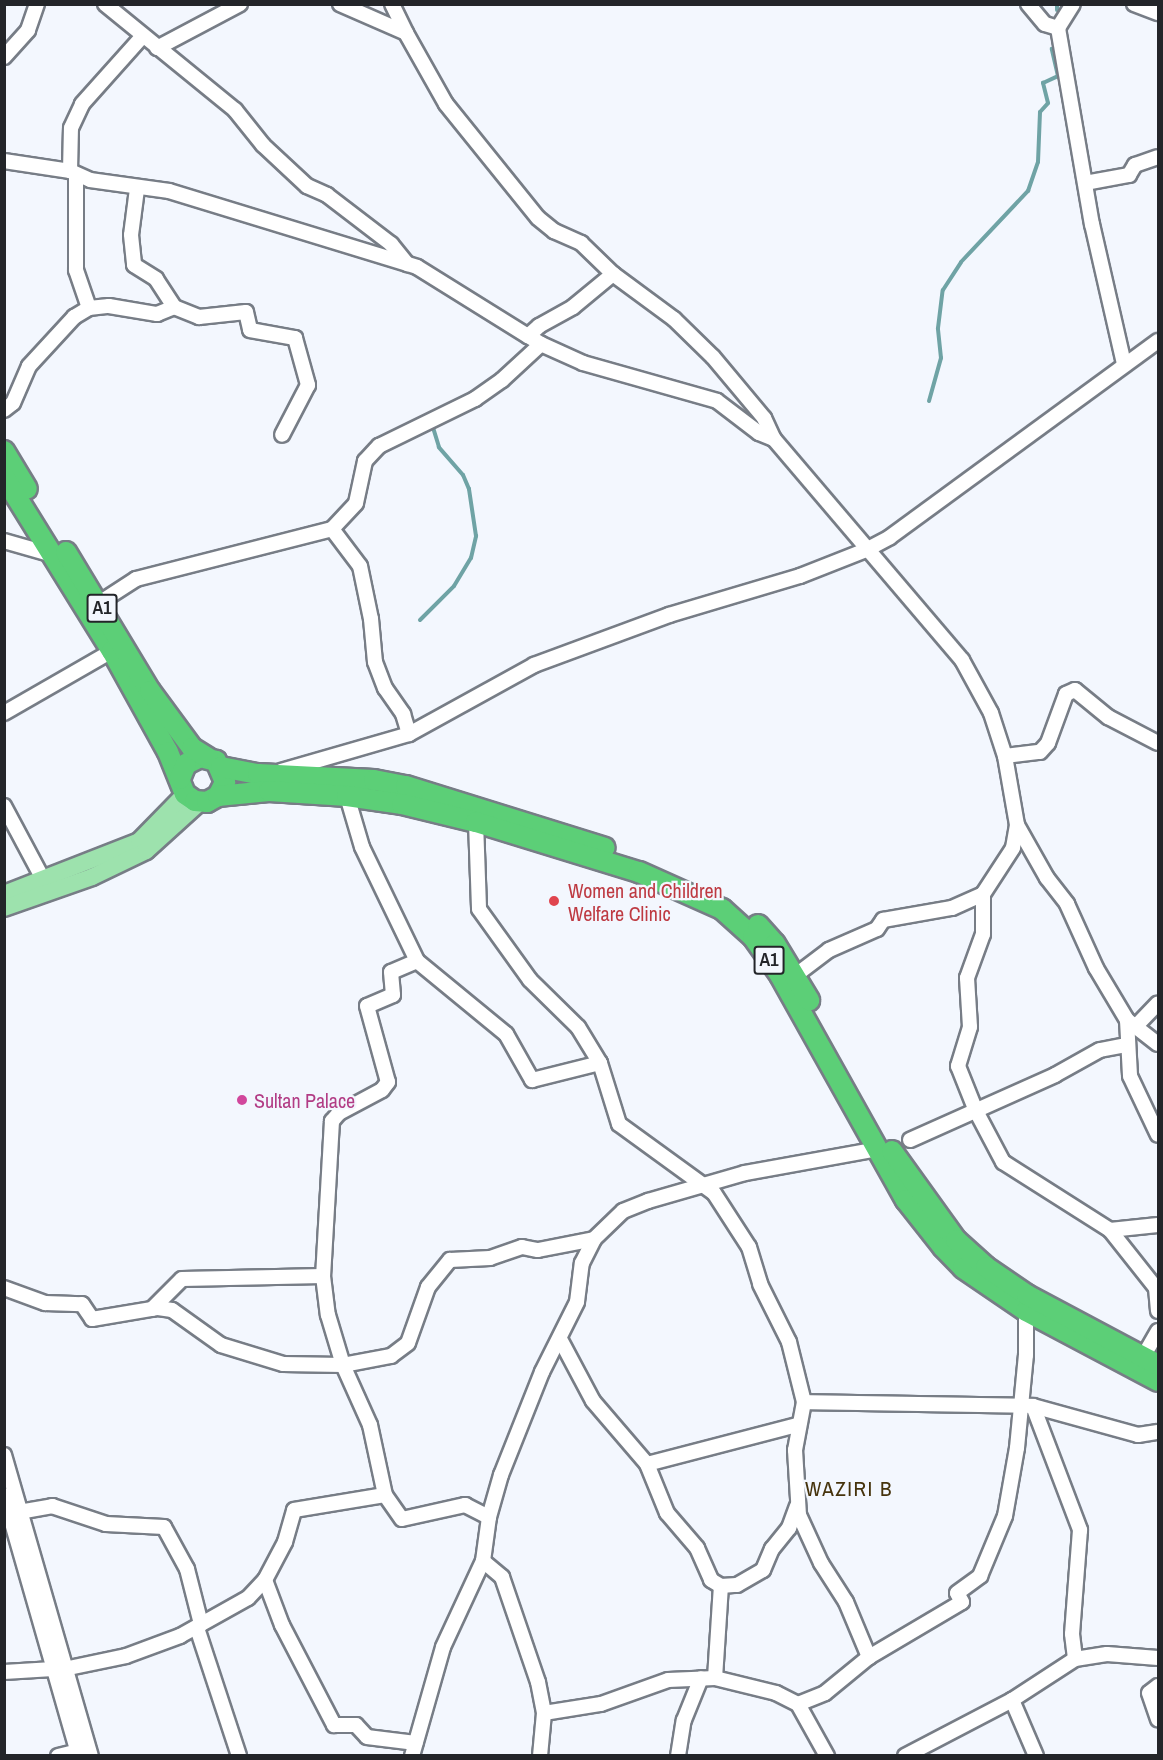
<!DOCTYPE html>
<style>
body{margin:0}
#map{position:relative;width:1163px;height:1760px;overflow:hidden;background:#f3f7fe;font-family:"Archivo Narrow",sans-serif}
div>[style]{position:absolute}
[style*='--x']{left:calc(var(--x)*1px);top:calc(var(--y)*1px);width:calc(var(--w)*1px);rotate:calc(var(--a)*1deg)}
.stream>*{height:4px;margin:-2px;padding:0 2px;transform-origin:2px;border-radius:2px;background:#6fa3a5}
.roads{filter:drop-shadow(2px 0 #777d86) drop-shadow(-2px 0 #777d86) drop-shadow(0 2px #777d86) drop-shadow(0 -2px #777d86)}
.minor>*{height:14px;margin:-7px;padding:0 7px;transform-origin:7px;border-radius:7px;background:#fff}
.major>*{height:16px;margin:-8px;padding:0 8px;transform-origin:8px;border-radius:8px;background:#9de2ad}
.highway>*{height:20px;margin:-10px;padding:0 10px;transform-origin:10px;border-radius:10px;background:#5ccf77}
.dots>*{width:16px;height:16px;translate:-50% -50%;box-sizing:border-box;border:3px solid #f3f7fe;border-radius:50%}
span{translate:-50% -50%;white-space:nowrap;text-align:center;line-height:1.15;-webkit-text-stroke:4.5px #f3f7fe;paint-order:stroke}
.shield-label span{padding:2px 4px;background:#f3f7fe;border:2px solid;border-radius:4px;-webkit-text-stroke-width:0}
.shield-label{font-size:18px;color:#232529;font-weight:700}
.health-label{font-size:20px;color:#be3a42}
.left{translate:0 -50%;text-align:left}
.hotel-label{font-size:20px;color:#b23c85}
.neighbourhood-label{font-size:21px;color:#46330c;letter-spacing:1.5px}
.frame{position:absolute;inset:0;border:6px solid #232529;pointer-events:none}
</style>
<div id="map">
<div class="stream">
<div style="--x:1057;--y:4;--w:6;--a:90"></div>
<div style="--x:929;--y:401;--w:45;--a:-74.4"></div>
<div style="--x:941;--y:358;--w:30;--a:-96"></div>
<div style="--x:938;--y:328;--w:38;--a:-83"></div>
<div style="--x:943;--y:290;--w:33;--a:-57"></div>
<div style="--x:961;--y:262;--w:98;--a:-46.7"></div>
<div style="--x:1028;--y:191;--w:31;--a:-71"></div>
<div style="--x:1038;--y:162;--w:50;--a:-87.7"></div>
<div style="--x:1040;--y:112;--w:12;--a:-48"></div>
<div style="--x:1048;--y:103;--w:21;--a:-104"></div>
<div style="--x:1043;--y:83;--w:17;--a:-25"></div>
<div style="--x:1058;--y:76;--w:28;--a:-103"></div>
<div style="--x:420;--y:620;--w:48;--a:-45"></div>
<div style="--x:454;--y:586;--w:33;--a:-59"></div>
<div style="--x:471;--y:558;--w:23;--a:-77"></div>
<div style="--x:476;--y:536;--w:48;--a:-98.5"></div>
<div style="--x:469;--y:489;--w:15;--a:-113"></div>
<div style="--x:463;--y:475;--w:37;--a:-131"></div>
<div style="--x:439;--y:447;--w:24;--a:-107"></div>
</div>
<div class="roads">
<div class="minor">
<div style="--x:105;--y:4;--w:168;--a:39.2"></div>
<div style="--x:235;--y:110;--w:45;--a:51.3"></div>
<div style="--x:263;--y:145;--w:60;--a:43"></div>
<div style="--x:307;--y:186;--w:22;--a:24"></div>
<div style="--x:327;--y:195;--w:81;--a:37.4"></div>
<div style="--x:391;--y:244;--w:26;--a:51"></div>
<div style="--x:340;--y:4;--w:72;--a:23.7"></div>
<div style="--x:406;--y:33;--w:81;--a:60.6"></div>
<div style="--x:446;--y:104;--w:146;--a:51.1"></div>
<div style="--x:538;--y:218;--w:21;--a:39"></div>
<div style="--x:554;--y:231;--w:30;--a:24"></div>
<div style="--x:581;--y:243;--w:45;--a:44.1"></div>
<div style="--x:613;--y:274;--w:76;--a:36.4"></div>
<div style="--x:674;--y:319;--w:54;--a:44.3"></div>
<div style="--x:713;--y:357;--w:80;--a:50.1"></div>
<div style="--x:764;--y:418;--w:23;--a:65"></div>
<div style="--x:774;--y:439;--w:290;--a:49.6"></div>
<div style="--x:962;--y:660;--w:60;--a:61.3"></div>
<div style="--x:991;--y:713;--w:45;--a:72"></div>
<div style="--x:1005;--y:756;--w:70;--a:80.1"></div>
<div style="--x:1017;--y:825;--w:61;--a:60.5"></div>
<div style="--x:1047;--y:878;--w:33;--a:52"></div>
<div style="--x:1067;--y:904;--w:70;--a:65.6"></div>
<div style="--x:1096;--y:968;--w:61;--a:59.2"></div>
<div style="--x:1127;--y:1020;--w:56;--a:86.9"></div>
<div style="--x:1130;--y:1076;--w:65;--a:64.6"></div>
<div style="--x:392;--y:4;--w:32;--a:64"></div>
<div style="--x:1028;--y:4;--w:26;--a:50"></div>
<div style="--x:1045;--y:24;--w:14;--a:17"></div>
<div style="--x:1058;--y:28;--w:28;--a:-58"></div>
<div style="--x:1134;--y:4;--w:26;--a:21"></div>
<div style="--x:1058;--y:28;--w:199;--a:80.2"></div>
<div style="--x:1092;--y:224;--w:144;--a:77.1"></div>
<div style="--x:157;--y:48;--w:94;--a:-27.9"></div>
<div style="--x:4;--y:57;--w:36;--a:-48"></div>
<div style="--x:28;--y:30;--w:28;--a:-71"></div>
<div style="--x:4;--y:161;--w:67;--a:8.6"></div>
<div style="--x:70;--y:171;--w:22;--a:24"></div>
<div style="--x:90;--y:180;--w:80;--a:7.9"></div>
<div style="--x:169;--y:191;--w:259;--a:17"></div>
<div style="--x:417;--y:267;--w:131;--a:31.9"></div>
<div style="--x:70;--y:171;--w:43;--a:-88.7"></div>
<div style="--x:71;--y:128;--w:26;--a:-65"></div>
<div style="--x:82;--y:104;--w:90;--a:-48.2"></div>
<div style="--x:76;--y:177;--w:93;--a:90"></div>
<div style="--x:76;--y:270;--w:40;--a:71.1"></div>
<div style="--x:1085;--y:183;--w:45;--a:-10.3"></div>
<div style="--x:1129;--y:175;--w:12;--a:-59"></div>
<div style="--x:1135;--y:165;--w:24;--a:-19"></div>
<div style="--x:137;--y:189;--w:46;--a:97.4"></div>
<div style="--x:131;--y:235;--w:30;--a:84"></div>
<div style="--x:134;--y:265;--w:26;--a:32"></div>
<div style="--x:156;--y:279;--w:33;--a:57"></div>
<div style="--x:174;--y:307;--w:27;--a:22"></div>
<div style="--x:199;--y:317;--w:47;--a:-6.1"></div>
<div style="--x:246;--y:312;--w:18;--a:77"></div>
<div style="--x:250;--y:330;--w:46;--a:10.1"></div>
<div style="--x:295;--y:338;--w:49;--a:74.5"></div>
<div style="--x:308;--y:385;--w:56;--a:117.5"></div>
<div style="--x:541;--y:344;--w:46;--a:24.3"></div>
<div style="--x:583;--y:363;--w:139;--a:15.8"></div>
<div style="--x:717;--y:401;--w:53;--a:37.3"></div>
<div style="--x:759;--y:433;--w:16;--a:22"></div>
<div style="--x:4;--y:410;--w:11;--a:-38"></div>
<div style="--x:13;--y:403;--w:40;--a:-66.6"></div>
<div style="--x:29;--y:366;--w:67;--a:-47.4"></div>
<div style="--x:74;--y:317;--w:17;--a:-31"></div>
<div style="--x:89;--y:308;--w:20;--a:-6"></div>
<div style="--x:109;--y:306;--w:49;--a:9.5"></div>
<div style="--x:157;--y:314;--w:18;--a:-22"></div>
<div style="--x:332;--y:529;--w:46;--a:52.9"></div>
<div style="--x:360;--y:566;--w:54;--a:78.3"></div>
<div style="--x:371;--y:619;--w:43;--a:84.7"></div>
<div style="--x:375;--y:662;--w:28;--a:69"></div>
<div style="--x:385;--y:688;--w:32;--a:55"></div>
<div style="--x:403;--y:714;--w:21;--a:73"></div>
<div style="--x:4;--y:541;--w:51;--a:15.9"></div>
<div style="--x:99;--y:603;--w:44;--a:-33"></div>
<div style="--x:136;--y:579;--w:202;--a:-14.3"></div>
<div style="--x:332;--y:529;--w:35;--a:-47"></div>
<div style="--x:356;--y:503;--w:43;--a:-77.9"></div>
<div style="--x:365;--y:461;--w:21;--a:-47"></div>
<div style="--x:379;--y:446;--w:107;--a:-26.1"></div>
<div style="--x:475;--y:399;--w:33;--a:-35"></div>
<div style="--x:502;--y:380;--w:53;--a:-42.7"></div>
<div style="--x:541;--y:344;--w:15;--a:-148"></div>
<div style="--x:528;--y:336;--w:15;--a:-42"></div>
<div style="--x:539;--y:326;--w:39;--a:-29"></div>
<div style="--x:573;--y:307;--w:52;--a:-39.5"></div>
<div style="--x:4;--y:713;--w:125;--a:-29.9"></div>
<div style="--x:1005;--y:756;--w:35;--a:-7"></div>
<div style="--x:1040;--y:752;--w:12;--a:-48"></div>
<div style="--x:1048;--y:743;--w:52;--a:-69.8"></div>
<div style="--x:1066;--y:694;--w:10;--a:-24"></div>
<div style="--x:1075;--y:690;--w:43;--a:39.3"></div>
<div style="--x:1108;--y:717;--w:56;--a:27.5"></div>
<div style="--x:281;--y:771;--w:133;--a:-16.1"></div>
<div style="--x:409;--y:734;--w:143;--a:-28.9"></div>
<div style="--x:534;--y:665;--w:144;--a:-20.3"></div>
<div style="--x:669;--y:615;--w:137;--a:-16.6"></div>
<div style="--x:800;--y:576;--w:71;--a:-21.5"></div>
<div style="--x:866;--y:550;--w:27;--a:-28"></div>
<div style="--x:890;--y:537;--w:332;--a:-36.2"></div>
<div style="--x:347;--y:796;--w:53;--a:73.6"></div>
<div style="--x:362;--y:847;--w:127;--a:64.2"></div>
<div style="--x:417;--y:961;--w:115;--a:39.4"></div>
<div style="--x:506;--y:1034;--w:53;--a:60.5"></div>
<div style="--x:532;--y:1080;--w:70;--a:-14"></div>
<div style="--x:4;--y:806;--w:83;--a:61.9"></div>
<div style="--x:476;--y:822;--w:87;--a:88"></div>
<div style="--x:479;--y:909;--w:87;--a:54.3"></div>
<div style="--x:530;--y:980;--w:67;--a:44.4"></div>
<div style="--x:578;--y:1027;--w:42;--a:58.6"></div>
<div style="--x:600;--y:1063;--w:64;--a:72.7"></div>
<div style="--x:619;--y:1124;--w:117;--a:36"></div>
<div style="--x:714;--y:1193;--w:64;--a:57.1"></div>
<div style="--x:749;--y:1247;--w:39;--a:73"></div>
<div style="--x:760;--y:1284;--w:65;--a:63.4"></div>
<div style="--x:789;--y:1342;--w:62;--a:76"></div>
<div style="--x:804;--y:1402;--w:49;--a:100.6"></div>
<div style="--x:795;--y:1450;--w:65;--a:86.5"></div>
<div style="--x:799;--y:1515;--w:53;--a:65.4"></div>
<div style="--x:821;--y:1563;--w:46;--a:57.3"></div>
<div style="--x:846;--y:1602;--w:60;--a:67.3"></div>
<div style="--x:1017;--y:825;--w:23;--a:100"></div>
<div style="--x:1013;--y:848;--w:55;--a:123.1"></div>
<div style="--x:983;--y:894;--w:40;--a:90"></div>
<div style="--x:983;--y:934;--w:47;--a:110"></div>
<div style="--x:967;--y:978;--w:49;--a:86.5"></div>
<div style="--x:970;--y:1027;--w:41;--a:107.1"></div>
<div style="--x:958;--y:1066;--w:48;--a:68.2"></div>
<div style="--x:976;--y:1111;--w:58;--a:62.1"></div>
<div style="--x:1003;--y:1162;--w:127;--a:32.4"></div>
<div style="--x:1110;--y:1230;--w:74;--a:51.6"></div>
<div style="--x:1156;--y:1288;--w:23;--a:85"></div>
<div style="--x:417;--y:961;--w:28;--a:157"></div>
<div style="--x:391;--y:972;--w:23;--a:85"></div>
<div style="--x:393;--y:995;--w:28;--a:157"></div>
<div style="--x:367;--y:1006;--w:79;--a:74.6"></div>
<div style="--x:388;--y:1082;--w:10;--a:127"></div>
<div style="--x:382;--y:1090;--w:49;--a:151.9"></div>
<div style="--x:339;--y:1113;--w:11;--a:131"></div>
<div style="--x:332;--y:1121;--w:155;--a:93.3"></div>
<div style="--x:323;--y:1276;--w:39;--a:83"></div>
<div style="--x:328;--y:1315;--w:52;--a:73.3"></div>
<div style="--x:343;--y:1365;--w:66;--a:65.8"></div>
<div style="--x:370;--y:1425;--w:72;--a:77.9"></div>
<div style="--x:385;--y:1495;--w:29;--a:55"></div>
<div style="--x:402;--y:1519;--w:65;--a:-12.5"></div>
<div style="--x:465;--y:1505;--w:27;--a:27"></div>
<div style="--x:796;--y:975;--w:41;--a:-37.1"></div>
<div style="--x:829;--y:950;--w:52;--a:-23.6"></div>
<div style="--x:877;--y:929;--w:11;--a:-56"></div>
<div style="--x:883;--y:920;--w:70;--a:-9.9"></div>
<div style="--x:952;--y:908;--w:34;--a:-24"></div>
<div style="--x:1127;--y:1020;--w:39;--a:38"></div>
<div style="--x:1137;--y:1025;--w:30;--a:-46"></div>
<div style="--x:910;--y:1140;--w:159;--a:-24.1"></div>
<div style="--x:1055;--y:1075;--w:51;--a:-29.1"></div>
<div style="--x:1100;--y:1050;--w:26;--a:-11"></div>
<div style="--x:1110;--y:1230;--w:48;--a:-5.9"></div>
<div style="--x:4;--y:1288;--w:44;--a:20.1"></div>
<div style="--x:45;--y:1303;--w:37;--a:2"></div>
<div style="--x:82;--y:1304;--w:18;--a:56"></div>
<div style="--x:92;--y:1319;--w:67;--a:-9.5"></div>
<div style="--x:158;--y:1308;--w:14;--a:8"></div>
<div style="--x:172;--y:1310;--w:60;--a:35.5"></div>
<div style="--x:221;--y:1345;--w:65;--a:17"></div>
<div style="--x:283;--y:1364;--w:60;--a:1"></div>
<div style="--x:343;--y:1365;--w:49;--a:-10.6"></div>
<div style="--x:391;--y:1356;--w:21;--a:-37"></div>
<div style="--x:408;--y:1343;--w:59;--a:-70.3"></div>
<div style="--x:428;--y:1287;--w:35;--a:-51"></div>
<div style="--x:450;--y:1260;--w:40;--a:-2.9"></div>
<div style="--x:490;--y:1258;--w:34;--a:-19"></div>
<div style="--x:522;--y:1247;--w:16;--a:11"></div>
<div style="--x:538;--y:1250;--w:57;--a:-11.1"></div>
<div style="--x:152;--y:1309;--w:42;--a:-45"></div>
<div style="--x:182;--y:1279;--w:141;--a:-1.2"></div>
<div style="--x:560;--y:1339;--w:70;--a:62"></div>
<div style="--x:593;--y:1401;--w:83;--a:49.4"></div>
<div style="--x:647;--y:1464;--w:53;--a:67.8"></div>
<div style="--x:667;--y:1513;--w:46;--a:49.4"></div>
<div style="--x:697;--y:1548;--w:35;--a:66"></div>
<div style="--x:711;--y:1580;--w:12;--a:31"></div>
<div style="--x:721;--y:1586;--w:16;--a:-4"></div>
<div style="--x:737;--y:1585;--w:30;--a:-30"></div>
<div style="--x:763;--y:1570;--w:23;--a:-67"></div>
<div style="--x:772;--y:1549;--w:27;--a:-51"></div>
<div style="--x:789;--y:1528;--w:23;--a:-70"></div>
<div style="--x:1143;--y:1357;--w:30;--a:-60"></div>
<div style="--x:804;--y:1402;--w:229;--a:1"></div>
<div style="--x:1033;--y:1406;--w:133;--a:69.2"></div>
<div style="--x:1080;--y:1530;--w:104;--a:94.4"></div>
<div style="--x:1072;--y:1634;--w:25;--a:83"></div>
<div style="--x:1033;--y:1406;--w:109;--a:15.4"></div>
<div style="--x:1138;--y:1435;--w:20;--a:-9"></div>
<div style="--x:4;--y:1455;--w:313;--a:73.9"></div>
<div style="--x:647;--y:1464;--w:155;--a:-14.6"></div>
<div style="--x:4;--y:1495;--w:272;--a:74"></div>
<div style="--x:19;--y:1512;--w:34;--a:-10"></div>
<div style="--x:52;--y:1506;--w:57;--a:18.4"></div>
<div style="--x:106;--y:1524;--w:58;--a:3"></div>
<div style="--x:164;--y:1527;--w:48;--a:61.3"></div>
<div style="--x:187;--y:1569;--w:57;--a:75.7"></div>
<div style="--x:483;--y:1561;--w:25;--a:40"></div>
<div style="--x:502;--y:1577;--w:111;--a:71.1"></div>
<div style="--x:538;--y:1682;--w:32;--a:79"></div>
<div style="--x:544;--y:1713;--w:43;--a:95.3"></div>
<div style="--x:265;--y:1580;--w:48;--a:69.3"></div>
<div style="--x:282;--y:1625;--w:113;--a:62.5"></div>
<div style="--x:334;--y:1725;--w:22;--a:0"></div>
<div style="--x:356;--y:1725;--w:16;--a:47"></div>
<div style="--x:367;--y:1737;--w:49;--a:7"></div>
<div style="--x:197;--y:1628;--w:135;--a:71.8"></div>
<div style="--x:64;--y:1669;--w:63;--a:-11.8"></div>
<div style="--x:126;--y:1656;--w:58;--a:-20.3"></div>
<div style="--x:180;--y:1636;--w:78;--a:-29.2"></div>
<div style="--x:248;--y:1598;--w:25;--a:-47"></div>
<div style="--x:265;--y:1580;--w:43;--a:-62.2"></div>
<div style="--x:285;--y:1542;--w:33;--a:-74"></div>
<div style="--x:294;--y:1510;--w:92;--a:-9.4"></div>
<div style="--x:4;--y:1672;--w:49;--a:-3.5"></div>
<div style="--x:715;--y:1678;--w:92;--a:-86.3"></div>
<div style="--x:1158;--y:1686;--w:11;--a:142"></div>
<div style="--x:1149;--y:1693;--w:28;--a:71"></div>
<div style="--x:1012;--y:1700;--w:61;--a:66.8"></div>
<div style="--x:798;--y:1704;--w:29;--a:-22"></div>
<div style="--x:825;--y:1693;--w:57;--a:-39.3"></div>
<div style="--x:869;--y:1657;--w:108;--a:-30.6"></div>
<div style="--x:962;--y:1602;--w:10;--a:-119"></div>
<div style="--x:957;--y:1593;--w:29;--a:-36"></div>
<div style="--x:980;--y:1576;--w:65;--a:-67.4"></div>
<div style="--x:1005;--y:1516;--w:69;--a:-80"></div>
<div style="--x:1017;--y:1448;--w:93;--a:-84.5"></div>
<div style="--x:1026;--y:1355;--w:44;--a:-90"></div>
<div style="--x:544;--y:1713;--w:58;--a:-9"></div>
<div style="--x:601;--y:1704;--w:71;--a:-19.7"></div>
<div style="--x:668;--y:1680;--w:47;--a:-2.4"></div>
<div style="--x:715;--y:1678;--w:63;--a:13.8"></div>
<div style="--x:776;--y:1693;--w:25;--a:27"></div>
<div style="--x:798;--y:1704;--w:60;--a:60.9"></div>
<div style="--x:58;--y:1756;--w:21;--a:-14"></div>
<div style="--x:412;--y:1756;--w:113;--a:-74.1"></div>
<div style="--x:443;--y:1647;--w:95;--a:-65.1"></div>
<div style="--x:483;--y:1561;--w:44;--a:-82.2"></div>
<div style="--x:489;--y:1517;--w:44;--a:-74.1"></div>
<div style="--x:501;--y:1475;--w:111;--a:-68.3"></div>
<div style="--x:542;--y:1372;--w:78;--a:-63.4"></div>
<div style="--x:577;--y:1302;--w:39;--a:-83"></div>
<div style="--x:582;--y:1263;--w:27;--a:-63"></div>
<div style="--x:594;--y:1239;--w:40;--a:-44"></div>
<div style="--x:623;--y:1211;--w:27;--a:-22"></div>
<div style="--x:648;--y:1201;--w:101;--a:-16.1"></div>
<div style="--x:745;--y:1173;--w:136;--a:-10.2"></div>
<div style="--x:678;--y:1756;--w:36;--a:-81"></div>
<div style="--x:684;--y:1720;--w:45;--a:-68"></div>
<div style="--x:905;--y:1756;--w:121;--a:-27.6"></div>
<div style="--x:1012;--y:1700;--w:75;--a:-33.1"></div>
<div style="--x:1075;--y:1659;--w:32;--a:-9"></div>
<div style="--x:1107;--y:1654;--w:51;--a:4.5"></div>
</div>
<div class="major">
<div style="--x:4;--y:894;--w:145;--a:-21.4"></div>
<div style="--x:139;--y:841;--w:66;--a:-45.6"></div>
<div style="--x:4;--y:908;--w:93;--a:-19.4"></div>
<div style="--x:92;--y:877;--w:60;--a:-25.7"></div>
<div style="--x:146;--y:851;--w:73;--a:-42.2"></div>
</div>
<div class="highway">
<div style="--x:4;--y:451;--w:44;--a:58.8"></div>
<div style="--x:4;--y:477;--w:205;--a:58.2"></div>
<div style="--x:112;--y:651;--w:115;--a:61"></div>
<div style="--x:168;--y:752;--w:45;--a:68"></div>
<div style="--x:185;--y:794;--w:12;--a:35"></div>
<div style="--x:195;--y:801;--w:12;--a:5"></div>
<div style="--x:207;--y:802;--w:13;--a:-29"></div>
<div style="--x:218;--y:796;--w:16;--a:-63"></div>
<div style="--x:225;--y:782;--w:23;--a:-113"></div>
<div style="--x:216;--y:761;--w:16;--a:-166"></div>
<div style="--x:200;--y:757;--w:16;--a:153"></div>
<div style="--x:186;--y:764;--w:16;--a:112"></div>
<div style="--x:66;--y:552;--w:162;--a:58.9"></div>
<div style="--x:150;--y:691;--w:71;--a:53.6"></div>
<div style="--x:192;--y:748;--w:19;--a:32"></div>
<div style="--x:221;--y:767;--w:38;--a:11"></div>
<div style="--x:258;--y:774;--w:116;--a:3"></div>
<div style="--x:374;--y:780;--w:33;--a:11"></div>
<div style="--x:406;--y:786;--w:208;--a:17.3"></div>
<div style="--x:218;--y:796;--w:51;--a:-5.6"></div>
<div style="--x:269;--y:791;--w:78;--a:3.7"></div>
<div style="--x:347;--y:796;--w:56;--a:8.3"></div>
<div style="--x:402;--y:804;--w:76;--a:13.7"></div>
<div style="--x:476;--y:822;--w:170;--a:17.1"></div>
<div style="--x:639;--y:872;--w:91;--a:24"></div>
<div style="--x:722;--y:909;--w:42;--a:42.1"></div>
<div style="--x:753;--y:937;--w:47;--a:54.6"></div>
<div style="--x:780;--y:975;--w:258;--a:60.8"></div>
<div style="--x:906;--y:1200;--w:60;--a:51.8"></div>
<div style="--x:943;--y:1247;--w:29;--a:46"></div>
<div style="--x:963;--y:1268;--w:76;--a:34.3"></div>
<div style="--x:1026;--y:1311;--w:149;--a:27.9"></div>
<div style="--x:758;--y:925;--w:25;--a:48"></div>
<div style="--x:775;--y:944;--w:66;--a:58.7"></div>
<div style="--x:892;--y:1151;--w:110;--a:54.3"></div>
<div style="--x:956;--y:1240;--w:40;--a:42"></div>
<div style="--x:986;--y:1267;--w:50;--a:34.3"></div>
<div style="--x:1027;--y:1295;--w:149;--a:28.1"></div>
</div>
</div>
<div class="dots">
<div style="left:554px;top:901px;background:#e0444e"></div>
<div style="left:242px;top:1100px;background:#d1479c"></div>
</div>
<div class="shield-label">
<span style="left:102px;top:608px">A1</span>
<span style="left:769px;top:960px">A1</span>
</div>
<div class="health-label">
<span class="left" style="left:568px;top:902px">Women and Children<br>Welfare Clinic</span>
</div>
<div class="hotel-label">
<span class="left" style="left:254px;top:1100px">Sultan Palace</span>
</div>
<div class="neighbourhood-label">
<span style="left:849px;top:1489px">WAZIRI B</span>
</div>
<div class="frame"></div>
</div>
